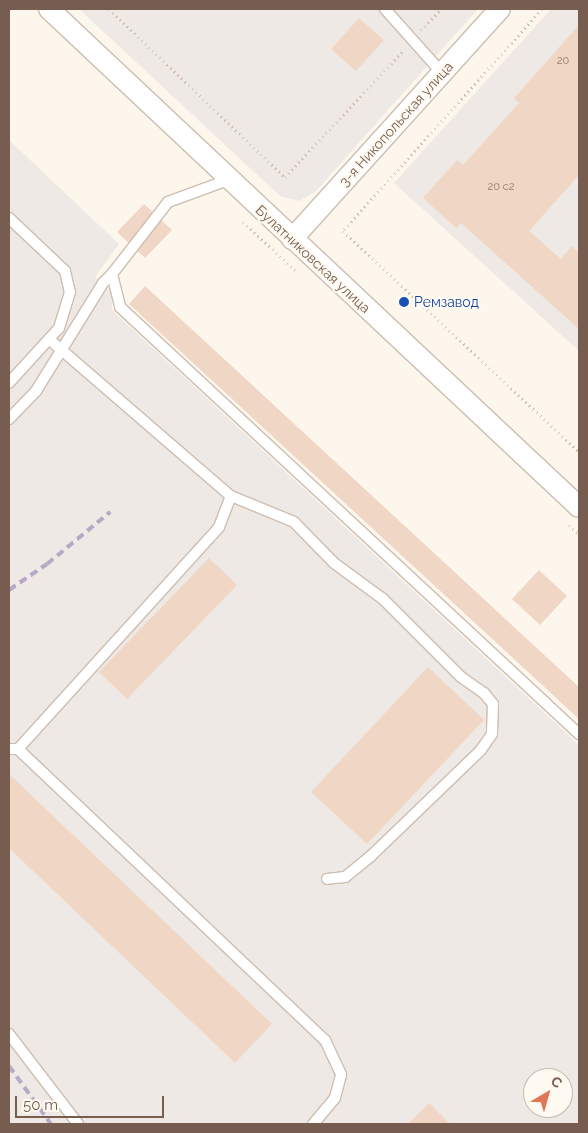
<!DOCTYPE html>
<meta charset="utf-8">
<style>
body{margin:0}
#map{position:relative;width:588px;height:1133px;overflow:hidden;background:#fcf6ec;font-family:Raleway,sans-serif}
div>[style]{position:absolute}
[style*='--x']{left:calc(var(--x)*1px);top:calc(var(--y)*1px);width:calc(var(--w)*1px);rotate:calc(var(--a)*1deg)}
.industrial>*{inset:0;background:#eee9e4}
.building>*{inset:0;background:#f0d6c4}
.path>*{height:3px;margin-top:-1.5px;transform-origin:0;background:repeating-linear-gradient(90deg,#d6b9a7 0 1px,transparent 0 5px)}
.roads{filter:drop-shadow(1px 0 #cebeb1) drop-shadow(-1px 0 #cebeb1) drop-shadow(0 1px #cebeb1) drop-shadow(0 -1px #cebeb1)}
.service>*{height:10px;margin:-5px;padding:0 5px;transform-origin:5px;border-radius:5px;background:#fff}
.minor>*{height:20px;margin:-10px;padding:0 10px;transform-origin:10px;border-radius:10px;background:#fff}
.rail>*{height:4px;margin-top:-2px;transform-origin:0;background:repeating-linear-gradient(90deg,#b9a9c7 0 8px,transparent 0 13px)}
.dots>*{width:14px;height:14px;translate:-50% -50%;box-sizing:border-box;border:2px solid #fefaf2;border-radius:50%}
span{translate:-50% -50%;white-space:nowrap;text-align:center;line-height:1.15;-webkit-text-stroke:4px #fefaf2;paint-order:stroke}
.number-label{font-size:11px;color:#957b6c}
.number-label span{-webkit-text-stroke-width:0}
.street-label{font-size:14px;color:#775d4f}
.transit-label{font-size:14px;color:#164399}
.left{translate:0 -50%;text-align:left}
.frame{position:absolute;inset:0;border:10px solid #775d4f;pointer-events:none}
.north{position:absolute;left:523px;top:1068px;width:50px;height:50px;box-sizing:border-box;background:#fefaf2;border:1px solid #c8bbb1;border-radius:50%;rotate:38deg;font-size:14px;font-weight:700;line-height:20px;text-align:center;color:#775d4f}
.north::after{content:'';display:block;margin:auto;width:18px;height:22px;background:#df7657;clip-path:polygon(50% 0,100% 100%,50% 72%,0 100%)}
.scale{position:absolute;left:15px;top:1096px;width:149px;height:22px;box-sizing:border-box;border:2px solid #775d4f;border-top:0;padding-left:6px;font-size:15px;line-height:18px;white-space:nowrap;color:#775d4f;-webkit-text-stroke:4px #fefaf2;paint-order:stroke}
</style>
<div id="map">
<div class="industrial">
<div style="clip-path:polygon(79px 9px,478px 9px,316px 191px,299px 201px,280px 196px)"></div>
<div style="clip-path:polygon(551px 9px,579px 9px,579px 351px,394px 183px)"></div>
<div style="clip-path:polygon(evenodd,9px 140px,119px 244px,95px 277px,112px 291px,112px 310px,579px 745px,579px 1124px,9px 1124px,9px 140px,533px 1078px,563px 1078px,563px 1108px,533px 1108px,533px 1078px)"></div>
</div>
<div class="building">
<div style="clip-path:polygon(359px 18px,384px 40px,356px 71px,331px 49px)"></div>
<div style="clip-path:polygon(579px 25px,579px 175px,529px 231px,561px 259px,572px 246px,579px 253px,579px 329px,461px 223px,456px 228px,423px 198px,457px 160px,463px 165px,519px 103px,514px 98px)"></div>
<div style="clip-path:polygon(144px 204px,172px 230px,145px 258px,117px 232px)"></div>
<div style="clip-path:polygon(145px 286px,579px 687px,579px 719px,129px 304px)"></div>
<div style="clip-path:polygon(209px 558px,237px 585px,127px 699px,99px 672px)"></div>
<div style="clip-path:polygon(539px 570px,567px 596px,540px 625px,512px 599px)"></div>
<div style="clip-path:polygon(428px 667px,484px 720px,367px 844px,311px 792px)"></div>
<div style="clip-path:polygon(9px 774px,272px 1024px,235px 1063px,9px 848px)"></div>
<div style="clip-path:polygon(429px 1103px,450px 1124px,408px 1124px)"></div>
</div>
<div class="path">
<div style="--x:109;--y:9;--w:243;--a:43.7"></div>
<div style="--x:285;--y:177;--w:174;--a:-46.9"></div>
<div style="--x:542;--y:9;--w:298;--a:131.9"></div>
<div style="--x:343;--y:231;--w:323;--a:43.1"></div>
<div style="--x:421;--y:30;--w:29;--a:-46"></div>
<div style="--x:243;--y:222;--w:74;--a:42.8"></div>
<div style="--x:569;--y:525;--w:13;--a:42"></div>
</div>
<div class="roads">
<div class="service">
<div style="--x:385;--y:9;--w:86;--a:48.3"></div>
<div style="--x:228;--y:180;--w:64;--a:159.9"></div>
<div style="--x:168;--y:202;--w:91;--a:127.9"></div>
<div style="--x:112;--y:274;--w:34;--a:76"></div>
<div style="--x:120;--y:307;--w:627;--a:42.93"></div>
<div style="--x:9;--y:218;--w:77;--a:43.4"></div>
<div style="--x:65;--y:271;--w:22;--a:77"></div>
<div style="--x:70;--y:292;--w:38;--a:107"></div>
<div style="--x:59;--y:328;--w:74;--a:132.3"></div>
<div style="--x:50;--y:340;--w:239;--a:40.8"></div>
<div style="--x:231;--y:496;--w:68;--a:22.4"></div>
<div style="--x:294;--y:522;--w:57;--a:45.7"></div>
<div style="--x:334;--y:563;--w:61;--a:36.3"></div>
<div style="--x:383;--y:599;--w:110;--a:45"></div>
<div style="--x:461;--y:677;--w:28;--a:35"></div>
<div style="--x:484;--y:693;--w:14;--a:51"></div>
<div style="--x:493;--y:704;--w:30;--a:92"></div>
<div style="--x:492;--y:734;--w:19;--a:125"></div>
<div style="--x:481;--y:750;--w:153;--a:136.1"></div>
<div style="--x:371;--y:856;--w:33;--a:141"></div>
<div style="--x:345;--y:877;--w:18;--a:174"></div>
<div style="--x:9;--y:419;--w:39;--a:-46"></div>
<div style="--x:36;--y:391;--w:127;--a:-58.2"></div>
<div style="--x:103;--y:283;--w:13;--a:-45"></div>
<div style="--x:9;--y:749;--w:9;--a:0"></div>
<div style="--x:18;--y:749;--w:423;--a:43.5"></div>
<div style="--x:325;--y:1040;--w:38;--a:65"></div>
<div style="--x:341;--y:1075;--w:24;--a:105"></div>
<div style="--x:335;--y:1098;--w:34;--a:130"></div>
<div style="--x:18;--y:749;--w:299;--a:-47.8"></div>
<div style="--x:219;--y:527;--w:33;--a:-69"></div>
<div style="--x:9;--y:1034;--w:113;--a:52.5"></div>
</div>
<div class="minor">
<div style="--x:49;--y:9;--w:727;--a:43.22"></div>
<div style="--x:292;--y:239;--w:310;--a:-47.9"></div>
</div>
</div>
<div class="rail">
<div style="--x:9;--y:590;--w:46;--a:-34.4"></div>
<div style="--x:47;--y:564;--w:82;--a:-39.5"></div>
<div style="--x:9;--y:1066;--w:72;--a:54.1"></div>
</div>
<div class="dots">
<div style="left:404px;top:302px;background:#1a4fb4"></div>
</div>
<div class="number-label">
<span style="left:563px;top:61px">20</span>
<span style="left:501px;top:187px">20 с2</span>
</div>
<div class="street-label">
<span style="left:396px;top:124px;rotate:-48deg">3-я Никопольская улица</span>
<span style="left:313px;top:259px;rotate:43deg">Булатниковская улица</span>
</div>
<div class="transit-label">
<span class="left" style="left:414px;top:302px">Ремзавод</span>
</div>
<div class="frame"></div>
<div class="north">С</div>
<div class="scale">50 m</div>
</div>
